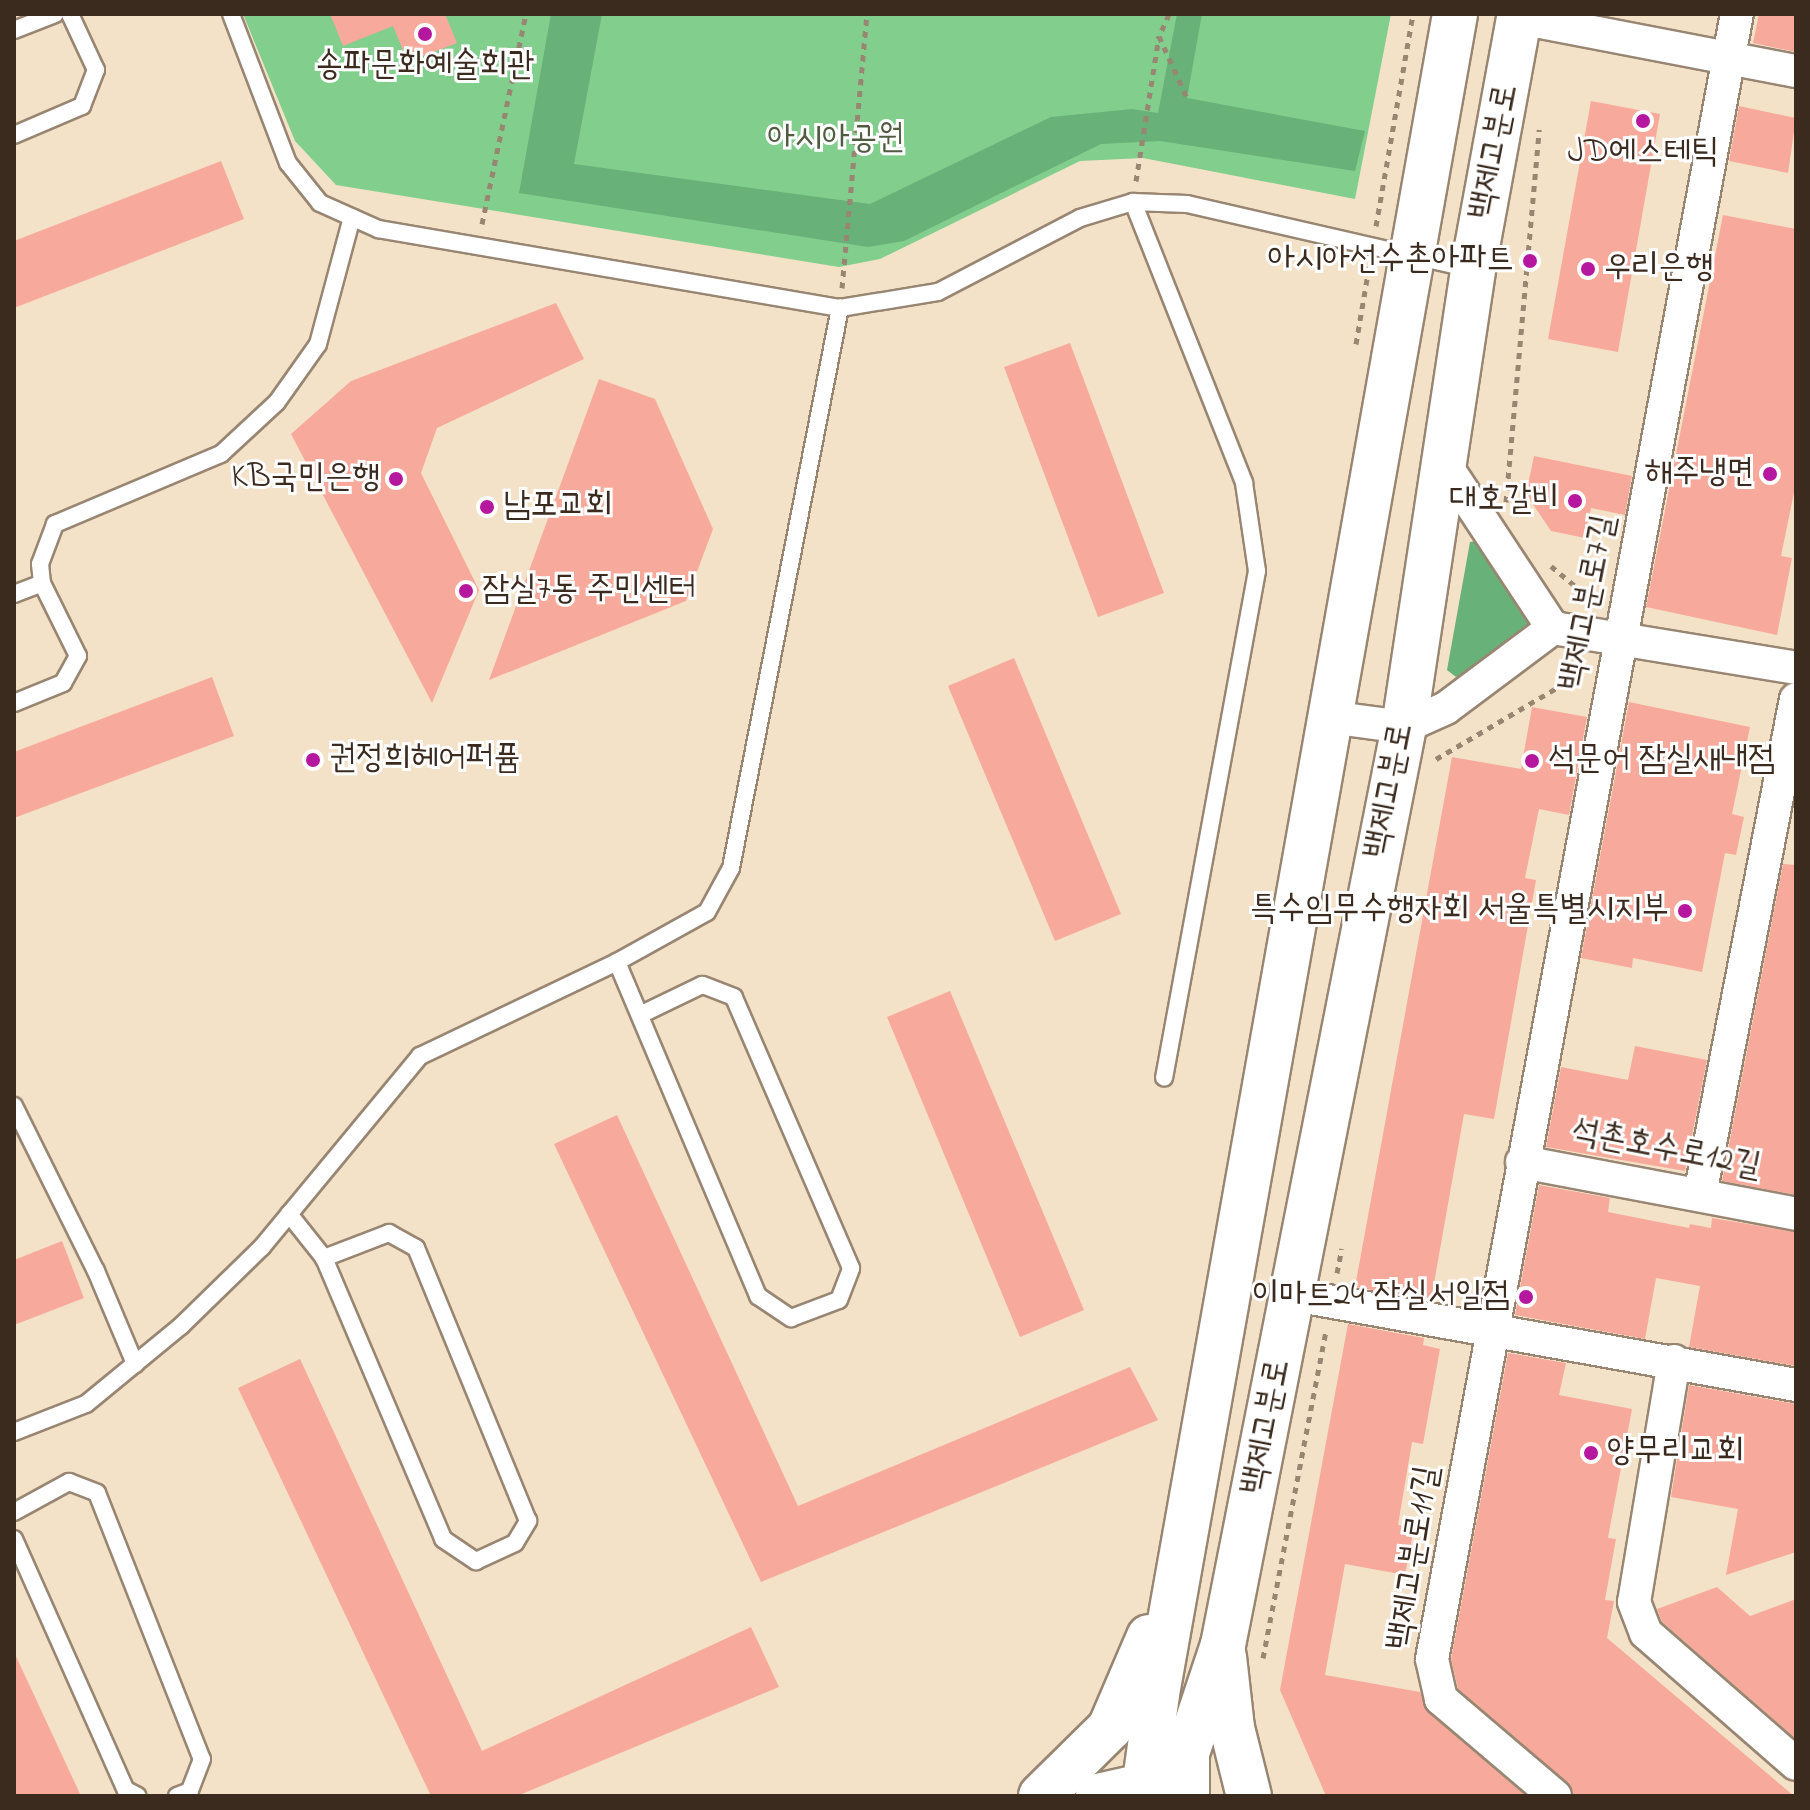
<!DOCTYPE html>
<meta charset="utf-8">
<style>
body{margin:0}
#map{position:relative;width:1810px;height:1810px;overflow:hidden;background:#f4e2c8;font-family:"Indie Flower","Poor Story",sans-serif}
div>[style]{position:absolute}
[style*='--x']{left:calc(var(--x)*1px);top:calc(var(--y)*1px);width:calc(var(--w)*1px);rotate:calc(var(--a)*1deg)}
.green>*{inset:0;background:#81ce8d}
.forest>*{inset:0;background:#68b178}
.building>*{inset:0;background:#f7aa9b}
.path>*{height:5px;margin-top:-2.5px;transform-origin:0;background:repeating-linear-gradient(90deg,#988673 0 6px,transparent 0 12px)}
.roads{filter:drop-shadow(2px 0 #988673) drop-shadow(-2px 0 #988673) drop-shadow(0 2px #988673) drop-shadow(0 -2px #988673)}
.service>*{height:16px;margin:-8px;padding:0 8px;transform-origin:8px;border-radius:8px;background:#fff}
.minor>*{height:32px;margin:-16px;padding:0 16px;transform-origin:16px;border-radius:16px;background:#fff}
.secondary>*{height:44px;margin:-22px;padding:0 22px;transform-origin:22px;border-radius:22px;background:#fff}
.dots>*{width:22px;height:22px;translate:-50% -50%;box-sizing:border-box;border:4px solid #fff;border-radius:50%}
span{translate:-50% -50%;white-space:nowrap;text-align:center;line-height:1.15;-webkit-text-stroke:6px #fff;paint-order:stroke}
.poi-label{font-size:34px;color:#3b2a1e}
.right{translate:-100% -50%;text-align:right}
.left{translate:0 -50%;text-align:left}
.park-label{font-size:34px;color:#505b3f}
.street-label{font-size:34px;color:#3b2a1e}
.frame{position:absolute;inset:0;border:16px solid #3b2a1e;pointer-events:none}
</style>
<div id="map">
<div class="green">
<div style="clip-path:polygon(243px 14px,1391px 14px,1355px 199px,1143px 158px,1080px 161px,880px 259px,839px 267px,336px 185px,295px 141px)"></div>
</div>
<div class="forest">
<div style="clip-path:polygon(551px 14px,602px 14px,574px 164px,870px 204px,1051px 117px,1132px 109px,1158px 113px,1177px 14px,1202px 14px,1187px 98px,1365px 131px,1355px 171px,1160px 141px,1101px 144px,904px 241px,868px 247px,519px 193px)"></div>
<div style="clip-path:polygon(1482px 540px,1541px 621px,1538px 636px,1456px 677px,1447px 670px,1470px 542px)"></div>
</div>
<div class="building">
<div style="clip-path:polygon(330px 14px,445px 14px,457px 43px,408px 62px,393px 26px,343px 46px)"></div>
<div style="clip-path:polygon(1759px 14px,1796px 14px,1796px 52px,1753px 43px)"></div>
<div style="clip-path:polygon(1591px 101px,1660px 114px,1618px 352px,1548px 339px)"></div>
<div style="clip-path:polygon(1739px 106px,1796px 118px,1788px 173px,1729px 161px)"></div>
<div style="clip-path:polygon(221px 161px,244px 219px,14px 308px,14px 241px)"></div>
<div style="clip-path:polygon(1723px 215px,1796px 229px,1796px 483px,1781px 556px,1792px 558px,1777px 635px,1646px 607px)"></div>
<div style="clip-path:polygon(556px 303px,584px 359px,437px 428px,421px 473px,479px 590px,432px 703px,291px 434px,351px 381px)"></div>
<div style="clip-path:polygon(1070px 343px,1164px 593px,1098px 617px,1004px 367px)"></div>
<div style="clip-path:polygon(599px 379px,655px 399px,713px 529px,686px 601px,489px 680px)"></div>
<div style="clip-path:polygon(1534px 456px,1632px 476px,1625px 515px,1591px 508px,1585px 538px,1551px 531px,1526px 494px)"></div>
<div style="clip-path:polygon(1014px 658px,1121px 914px,1055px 941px,948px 686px)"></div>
<div style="clip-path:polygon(212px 677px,234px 736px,14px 818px,14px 752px)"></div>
<div style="clip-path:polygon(1629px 702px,1750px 727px,1732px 814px,1744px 817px,1736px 855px,1725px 853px,1702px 972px,1633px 958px,1632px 968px,1581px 958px)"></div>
<div style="clip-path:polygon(1532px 707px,1587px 717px,1569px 815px,1539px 809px,1525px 878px,1536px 880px,1494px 1119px,1464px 1114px,1431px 1300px,1355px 1287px,1452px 757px,1521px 769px)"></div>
<div style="clip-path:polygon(1783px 864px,1796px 865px,1796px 1195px,1722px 1181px)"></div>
<div style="clip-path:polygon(950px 991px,1084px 1310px,1020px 1337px,887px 1017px)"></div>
<div style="clip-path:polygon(1635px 1046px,1707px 1060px,1685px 1171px,1546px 1147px,1561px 1067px,1628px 1080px)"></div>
<div style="clip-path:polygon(617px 1115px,798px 1506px,1130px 1367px,1158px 1420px,761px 1582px,554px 1144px)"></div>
<div style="clip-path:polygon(1539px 1185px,1610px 1198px,1608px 1212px,1689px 1228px,1690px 1224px,1711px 1228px,1712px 1218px,1796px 1232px,1796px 1366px,1689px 1347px,1700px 1286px,1656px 1278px,1645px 1339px,1515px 1315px)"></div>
<div style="clip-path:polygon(62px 1241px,84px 1298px,14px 1325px,14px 1260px)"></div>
<div style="clip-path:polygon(1348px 1324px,1424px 1338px,1423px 1345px,1440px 1349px,1423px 1444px,1412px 1442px,1398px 1525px,1414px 1528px,1405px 1575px,1345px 1564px,1325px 1675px,1420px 1692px,1429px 1713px,1526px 1796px,1326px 1796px,1280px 1690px)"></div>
<div style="clip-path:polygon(1508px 1353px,1566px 1363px,1559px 1395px,1632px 1409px,1608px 1538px,1616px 1539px,1605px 1600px,1614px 1601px,1607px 1638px,1794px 1796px,1574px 1796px,1567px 1782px,1458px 1689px,1451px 1659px)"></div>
<div style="clip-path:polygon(300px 1359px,482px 1751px,751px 1627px,779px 1687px,517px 1796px,431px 1796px,238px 1388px)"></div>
<div style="clip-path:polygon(1689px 1385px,1796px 1404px,1796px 1552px,1726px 1575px,1738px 1509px,1671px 1497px)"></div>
<div style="clip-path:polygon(1717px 1587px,1750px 1616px,1796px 1599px,1796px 1739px,1662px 1622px,1657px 1609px)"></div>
<div style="clip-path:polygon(14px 1652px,81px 1796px,14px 1796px)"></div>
</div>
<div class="path">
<div style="--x:1169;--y:14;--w:24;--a:114"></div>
<div style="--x:1159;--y:36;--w:68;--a:65.7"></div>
<div style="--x:1136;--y:181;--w:147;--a:-81"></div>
<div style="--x:482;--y:224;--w:215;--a:-78.2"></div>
<div style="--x:1376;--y:226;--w:215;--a:-80.1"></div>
<div style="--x:842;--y:288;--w:275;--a:-84.8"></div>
<div style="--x:1356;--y:344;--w:78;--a:-80.4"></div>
<div style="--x:1506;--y:502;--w:374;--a:-84.9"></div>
<div style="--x:1551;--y:566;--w:45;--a:39.6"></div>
<div style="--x:1586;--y:595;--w:8;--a:97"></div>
<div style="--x:1436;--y:759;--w:150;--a:-30.5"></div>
<div style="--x:1565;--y:683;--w:24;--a:-73"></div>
<div style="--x:1337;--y:1273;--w:25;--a:-79"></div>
<div style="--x:1263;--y:1658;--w:334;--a:-79.1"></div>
</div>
<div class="roads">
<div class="service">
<div style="--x:231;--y:14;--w:160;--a:69.1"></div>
<div style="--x:288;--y:163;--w:51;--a:51.3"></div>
<div style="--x:320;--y:203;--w:64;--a:24.1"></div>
<div style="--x:378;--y:229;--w:469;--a:9.7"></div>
<div style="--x:840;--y:308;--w:99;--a:-9.3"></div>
<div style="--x:938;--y:292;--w:160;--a:-27.5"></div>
<div style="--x:1080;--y:218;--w:55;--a:-16.8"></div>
<div style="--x:1133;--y:202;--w:54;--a:2.1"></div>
<div style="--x:1187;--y:204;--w:290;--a:12.9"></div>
<div style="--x:14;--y:30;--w:44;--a:-21.3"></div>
<div style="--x:14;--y:135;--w:74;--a:-23.1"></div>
<div style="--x:82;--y:106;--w:39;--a:-69"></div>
<div style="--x:96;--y:70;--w:62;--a:-114.9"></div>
<div style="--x:1133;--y:202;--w:302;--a:68.4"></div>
<div style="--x:1244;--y:483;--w:89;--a:81.6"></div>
<div style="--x:1257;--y:571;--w:515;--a:100.39"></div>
<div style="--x:14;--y:594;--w:30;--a:-21"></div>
<div style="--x:14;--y:703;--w:53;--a:-22.2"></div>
<div style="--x:63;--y:683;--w:31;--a:-61"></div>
<div style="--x:78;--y:656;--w:81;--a:-116.3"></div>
<div style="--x:42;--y:583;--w:19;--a:-96"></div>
<div style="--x:40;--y:564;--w:43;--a:-69.4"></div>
<div style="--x:55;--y:524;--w:180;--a:-22.9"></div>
<div style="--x:221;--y:454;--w:76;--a:-42.9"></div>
<div style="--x:277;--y:402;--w:71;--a:-54.7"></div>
<div style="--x:318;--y:344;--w:131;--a:-75"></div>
<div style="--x:617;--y:962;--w:363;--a:67.1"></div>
<div style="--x:758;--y:1296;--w:40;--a:34"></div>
<div style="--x:791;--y:1318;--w:51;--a:-20.6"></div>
<div style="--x:839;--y:1300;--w:34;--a:-69"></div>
<div style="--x:851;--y:1268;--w:295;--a:-113.4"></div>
<div style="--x:734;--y:997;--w:34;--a:-159"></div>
<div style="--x:702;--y:985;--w:69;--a:154.2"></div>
<div style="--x:14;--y:1106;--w:184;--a:63.6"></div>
<div style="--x:96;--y:1271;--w:101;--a:67.2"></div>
<div style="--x:289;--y:1214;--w:56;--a:51.5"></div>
<div style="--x:324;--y:1258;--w:305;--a:67"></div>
<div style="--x:443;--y:1539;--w:40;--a:34"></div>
<div style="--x:476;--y:1561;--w:43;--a:-24.8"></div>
<div style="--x:515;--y:1543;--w:26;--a:-59"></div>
<div style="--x:528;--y:1521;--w:295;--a:-112.3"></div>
<div style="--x:416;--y:1248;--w:31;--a:-151"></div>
<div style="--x:389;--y:1233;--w:70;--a:159"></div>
<div style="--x:14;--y:1432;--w:77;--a:-21.3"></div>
<div style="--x:86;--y:1404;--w:123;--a:-39.4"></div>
<div style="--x:181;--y:1326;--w:113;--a:-44.3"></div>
<div style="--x:262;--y:1247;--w:248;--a:-50.4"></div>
<div style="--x:420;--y:1056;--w:218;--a:-25.5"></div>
<div style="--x:617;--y:962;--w:103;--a:-29.1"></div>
<div style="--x:707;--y:912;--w:50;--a:-61.4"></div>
<div style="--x:731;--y:868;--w:571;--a:-78.99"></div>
<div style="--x:14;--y:1512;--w:63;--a:-28.6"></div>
<div style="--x:69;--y:1482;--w:30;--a:21"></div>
<div style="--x:97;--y:1493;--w:286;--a:68.5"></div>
<div style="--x:202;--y:1759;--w:34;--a:111"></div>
<div style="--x:190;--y:1791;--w:14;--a:159"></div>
<div style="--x:14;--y:1539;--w:275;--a:66"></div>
<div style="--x:126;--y:1790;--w:13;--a:27"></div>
</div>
<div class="minor">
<div style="--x:1520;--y:18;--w:281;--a:10.9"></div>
<div style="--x:1444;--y:463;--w:198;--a:56.6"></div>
<div style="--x:1329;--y:717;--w:76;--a:7.6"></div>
<div style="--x:1404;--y:727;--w:46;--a:-24.3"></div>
<div style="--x:1446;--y:708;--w:134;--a:-36.8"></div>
<div style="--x:1553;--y:628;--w:246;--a:9.3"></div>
<div style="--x:1522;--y:1162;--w:279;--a:10.7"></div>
<div style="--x:1700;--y:1195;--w:505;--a:-79.05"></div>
<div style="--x:1294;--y:1295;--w:510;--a:10.16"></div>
<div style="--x:1674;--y:1361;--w:244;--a:99.4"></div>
<div style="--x:1634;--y:1602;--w:33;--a:69"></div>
<div style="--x:1646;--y:1633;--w:199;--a:41.1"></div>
<div style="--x:1555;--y:1796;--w:150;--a:-139.6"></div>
<div style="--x:1441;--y:1699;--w:41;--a:-102.7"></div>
<div style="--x:1432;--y:1659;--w:1673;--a:-79.5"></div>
</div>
<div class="secondary">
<div style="--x:1224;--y:1657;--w:71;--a:83.6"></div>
<div style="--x:1232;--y:1728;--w:70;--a:76"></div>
<div style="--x:1041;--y:1796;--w:97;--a:-44.6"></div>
<div style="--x:1110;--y:1728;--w:99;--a:-66.8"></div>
<div style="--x:1098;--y:1796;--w:78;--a:-12.6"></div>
<div style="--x:1149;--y:1796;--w:15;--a:-106"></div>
<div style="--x:1145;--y:1782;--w:89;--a:-82.2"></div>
<div style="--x:1157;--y:1694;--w:1706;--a:-79.94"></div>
<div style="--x:1187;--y:1796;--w:43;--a:-90"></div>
<div style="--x:1187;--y:1753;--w:114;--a:-71.6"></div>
<div style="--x:1223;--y:1645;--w:936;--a:-78.85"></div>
<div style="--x:1404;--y:727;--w:463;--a:-81.4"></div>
<div style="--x:1473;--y:269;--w:259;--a:-79.6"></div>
</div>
</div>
<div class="dots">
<div style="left:425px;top:34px;background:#b5179e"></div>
<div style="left:1643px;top:121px;background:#b5179e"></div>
<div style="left:1530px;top:261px;background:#b5179e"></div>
<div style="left:1588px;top:269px;background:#b5179e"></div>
<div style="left:1770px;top:474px;background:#b5179e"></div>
<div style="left:396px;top:479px;background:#b5179e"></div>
<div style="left:1575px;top:501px;background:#b5179e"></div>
<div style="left:487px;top:507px;background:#b5179e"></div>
<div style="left:466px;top:591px;background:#b5179e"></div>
<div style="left:313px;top:760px;background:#b5179e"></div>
<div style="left:1532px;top:761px;background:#b5179e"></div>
<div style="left:1685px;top:911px;background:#b5179e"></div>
<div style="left:1526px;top:1297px;background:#b5179e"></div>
<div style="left:1591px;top:1453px;background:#b5179e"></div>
</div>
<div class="poi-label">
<span style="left:425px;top:67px">송파문화예술회관</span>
<span style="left:1643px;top:154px">JD에스테틱</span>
<span class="right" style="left:1514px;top:261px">아시아선수촌아파트</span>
<span class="left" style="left:1604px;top:269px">우리은행</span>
<span class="right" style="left:1754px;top:474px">해주냉면</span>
<span class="right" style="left:380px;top:479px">KB국민은행</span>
<span class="right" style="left:1559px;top:501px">대호갈비</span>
<span class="left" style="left:503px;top:507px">남포교회</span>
<span class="left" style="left:482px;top:591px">잠실7동 주민센터</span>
<span class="left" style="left:329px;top:760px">권정희헤어퍼퓸</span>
<span class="left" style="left:1548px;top:761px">석문어 잠실새내점</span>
<span class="right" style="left:1669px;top:911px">특수임무수행자회 서울특별시지부</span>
<span class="right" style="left:1510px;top:1297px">이마트24 잠실서일점</span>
<span class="left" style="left:1607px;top:1453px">양무리교회</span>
</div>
<div class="park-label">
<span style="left:836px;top:140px">아시아공원</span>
</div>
<div class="street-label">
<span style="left:1495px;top:152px;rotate:-79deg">백제고분로</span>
<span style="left:1589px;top:603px;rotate:-79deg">백제고분로7길</span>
<span style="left:1390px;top:791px;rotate:-79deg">백제고분로</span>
<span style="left:1666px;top:1150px;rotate:11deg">석촌호수로12길</span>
<span style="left:1267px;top:1427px;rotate:-79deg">백제고분로</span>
<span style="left:1415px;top:1558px;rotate:-81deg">백제고분로11길</span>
</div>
<div class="frame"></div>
</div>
